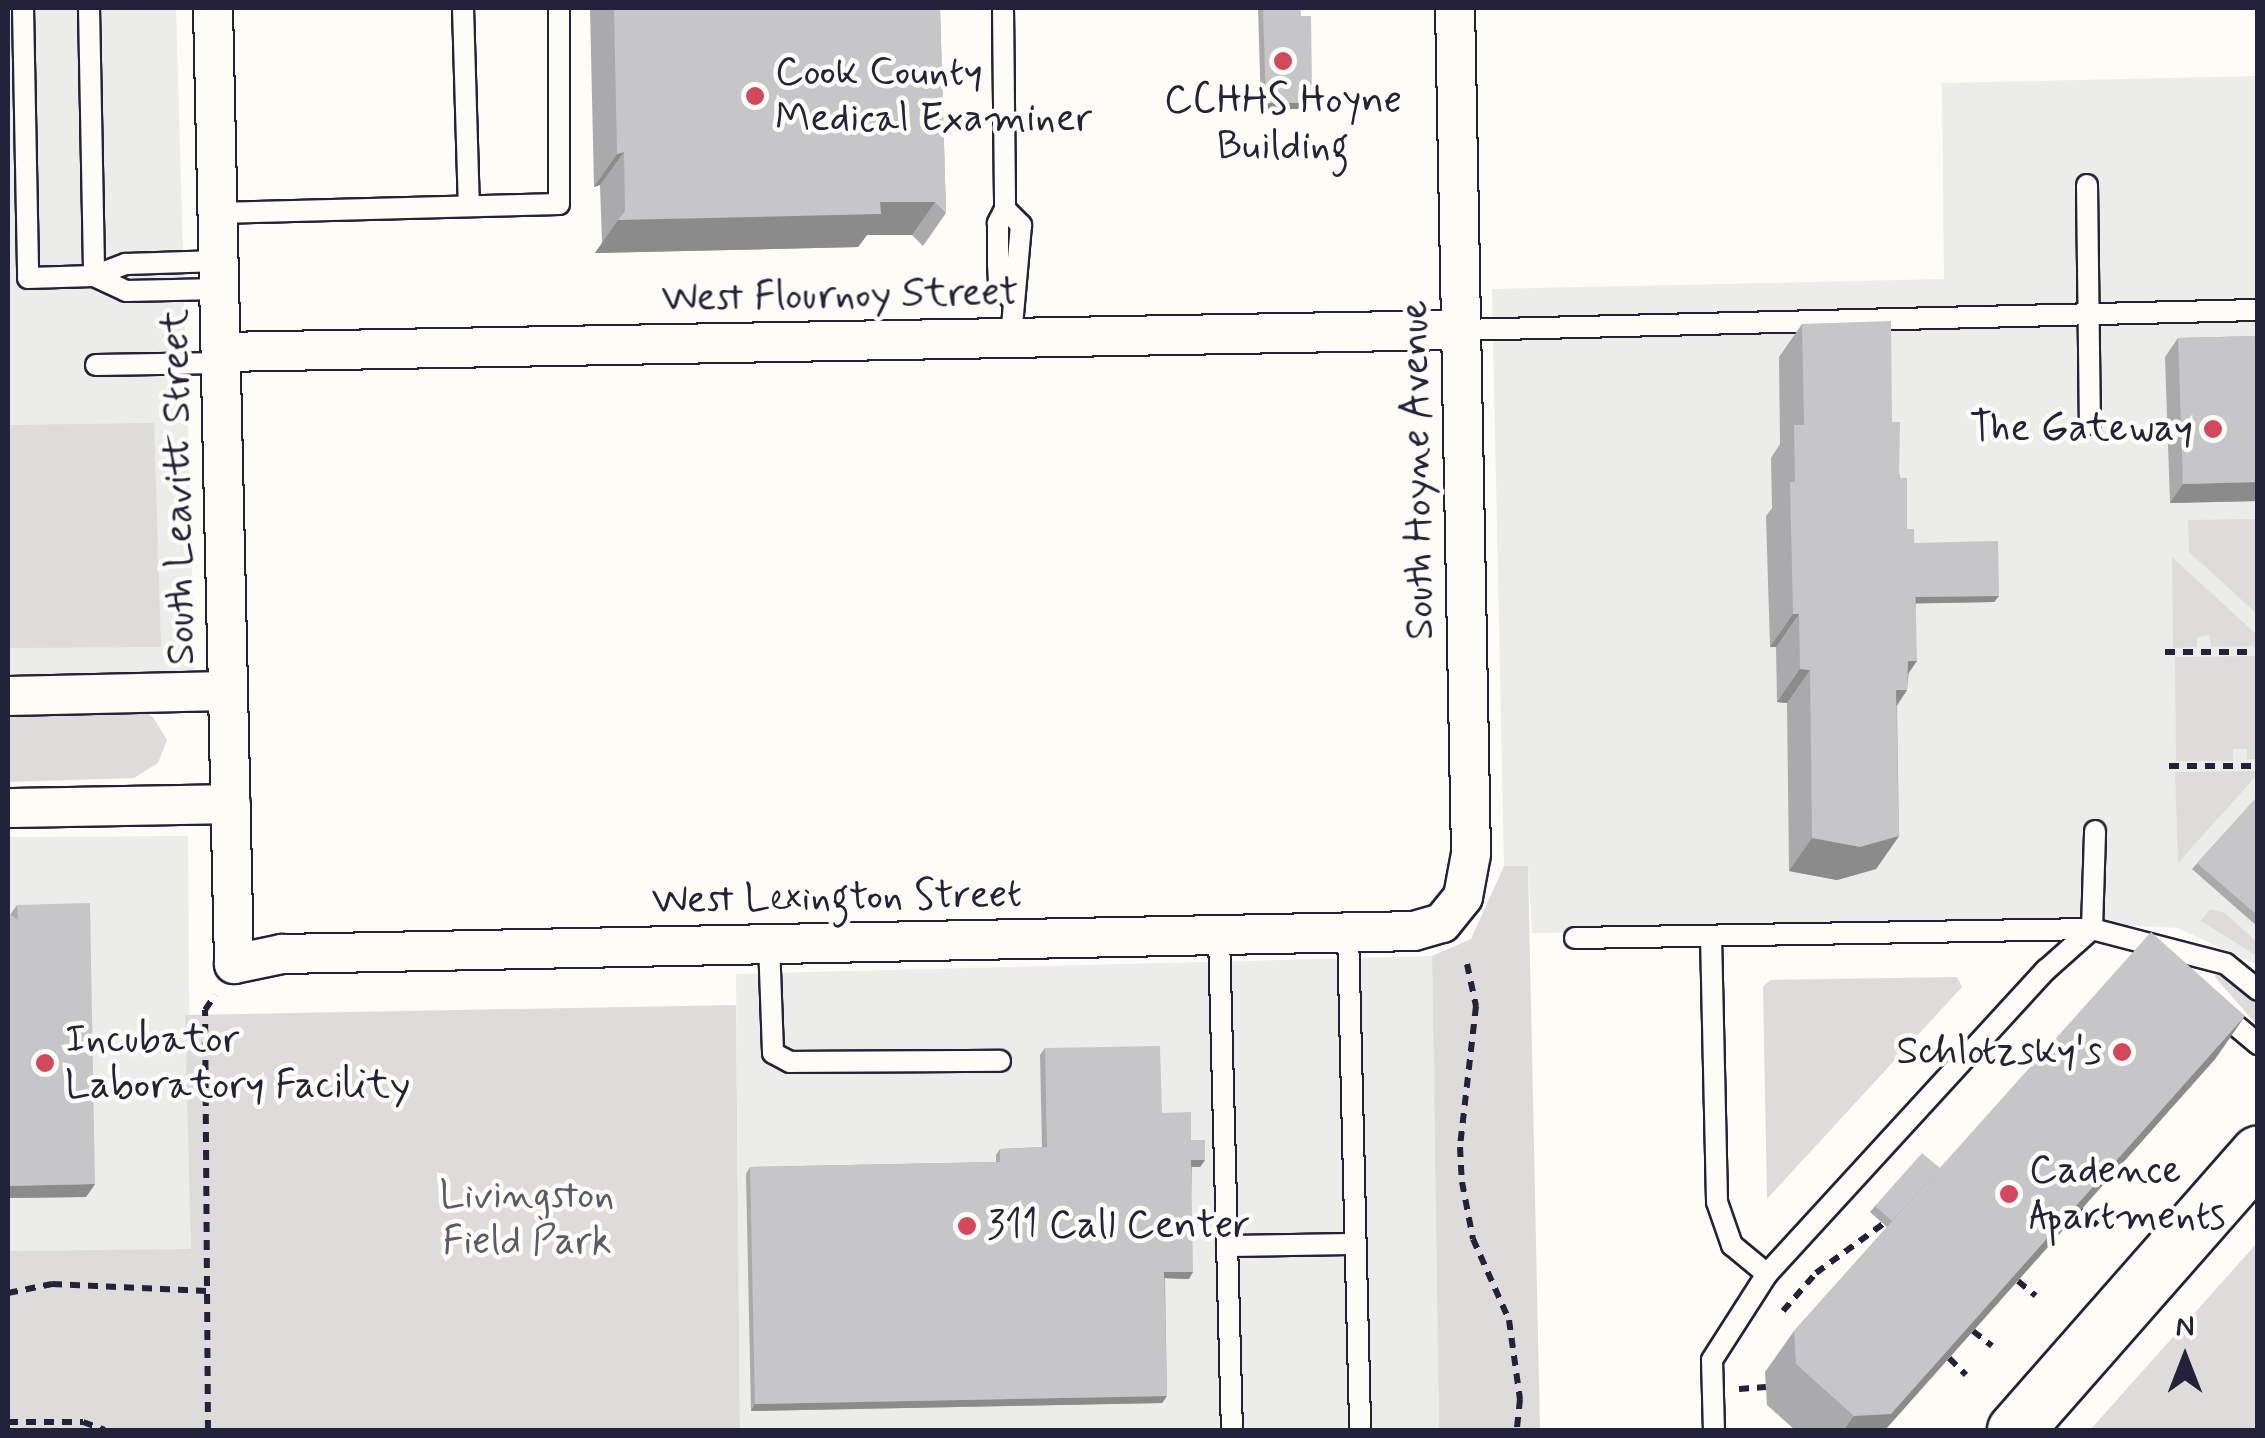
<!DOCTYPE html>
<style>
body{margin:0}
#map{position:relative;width:2265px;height:1438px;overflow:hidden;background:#fdfcf7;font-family:Mynerve,sans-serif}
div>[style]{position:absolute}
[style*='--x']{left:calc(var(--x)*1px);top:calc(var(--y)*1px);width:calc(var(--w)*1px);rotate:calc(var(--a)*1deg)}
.built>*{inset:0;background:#ecece9}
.green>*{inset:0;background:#dddcdb}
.path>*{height:6px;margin-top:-3px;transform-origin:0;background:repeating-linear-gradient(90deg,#22223b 0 10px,transparent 0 18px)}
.roads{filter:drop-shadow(2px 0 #22223b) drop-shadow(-2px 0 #22223b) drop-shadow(0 2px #22223b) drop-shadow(0 -2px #22223b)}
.lane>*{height:20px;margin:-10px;padding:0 10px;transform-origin:10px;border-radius:10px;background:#fdfcf7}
.street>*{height:38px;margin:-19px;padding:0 19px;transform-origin:19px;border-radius:19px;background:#fdfcf7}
.secondary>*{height:55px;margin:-27.5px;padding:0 27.5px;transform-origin:27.5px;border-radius:27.5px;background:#fdfcf7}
.wall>*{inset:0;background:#aaaaac}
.shaded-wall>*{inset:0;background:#8b8b8c}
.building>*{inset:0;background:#c6c6c8}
.dots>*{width:28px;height:28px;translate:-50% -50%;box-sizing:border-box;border:5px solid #fdfcf7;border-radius:50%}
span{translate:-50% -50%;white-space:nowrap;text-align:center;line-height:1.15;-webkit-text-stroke:9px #fdfcf7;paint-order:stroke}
.poi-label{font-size:40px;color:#22223b}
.left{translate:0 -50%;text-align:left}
.right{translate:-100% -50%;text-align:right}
.street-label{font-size:40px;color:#22223b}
.park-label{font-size:40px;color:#5a5a6b}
.frame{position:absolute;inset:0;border:10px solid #22223b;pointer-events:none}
.north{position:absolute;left:2135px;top:1308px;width:100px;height:100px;-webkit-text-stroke:8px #fdfcf7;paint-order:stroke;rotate:0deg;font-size:28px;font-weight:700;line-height:40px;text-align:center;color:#22223b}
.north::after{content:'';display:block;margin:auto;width:35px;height:45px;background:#22223b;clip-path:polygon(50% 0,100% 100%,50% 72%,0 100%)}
</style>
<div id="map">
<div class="built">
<div style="clip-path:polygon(8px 8px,176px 8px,195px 672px,8px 675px)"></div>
<div style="clip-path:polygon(2257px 76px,2257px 965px,2178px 928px,2093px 924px,1532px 933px,1528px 866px,1504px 866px,1492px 289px,1944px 279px,1942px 83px)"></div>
<div style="clip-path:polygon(188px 836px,191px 1250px,8px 1251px,8px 837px)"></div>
<div style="clip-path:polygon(1432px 956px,1439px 1430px,740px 1430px,736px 974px)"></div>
</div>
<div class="green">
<div style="clip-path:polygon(154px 423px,161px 647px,8px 648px,8px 425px)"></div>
<div style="clip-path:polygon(2257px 519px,2258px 519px,2257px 614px,2189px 552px,2188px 520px)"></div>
<div style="clip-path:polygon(2172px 557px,2257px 635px,2257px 646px,2211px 647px,2210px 635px,2197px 637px,2197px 647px,2173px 648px)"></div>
<div style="clip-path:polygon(2257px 656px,2257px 759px,2247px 759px,2247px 749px,2233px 749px,2233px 761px,2176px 761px,2175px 657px)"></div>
<div style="clip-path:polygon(135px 706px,153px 717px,167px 740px,158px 763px,134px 778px,8px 782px,8px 709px)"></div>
<div style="clip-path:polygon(2258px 771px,2257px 775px,2178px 863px,2175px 772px)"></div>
<div style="clip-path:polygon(1504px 866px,1528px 866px,1540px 1430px,1439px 1430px,1432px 956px,1471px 939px)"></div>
<div style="clip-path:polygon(2210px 909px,2225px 913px,2257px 942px,2257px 956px,2201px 921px)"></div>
<div style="clip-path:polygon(2216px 973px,2257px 1002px,2257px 1025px,2215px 977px)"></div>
<div style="clip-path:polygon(1957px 977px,1962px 987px,1767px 1199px,1763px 987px,1770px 980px)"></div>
<div style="clip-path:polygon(736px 1005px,740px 1430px,8px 1430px,8px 1251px,191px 1249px,185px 1015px)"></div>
<div style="clip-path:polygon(2257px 1243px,2257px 1430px,2090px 1430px)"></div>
</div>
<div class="path">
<div style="--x:2165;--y:652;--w:93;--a:0"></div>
<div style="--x:2169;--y:766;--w:89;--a:0"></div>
<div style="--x:1467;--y:964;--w:43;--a:77.9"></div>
<div style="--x:1476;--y:1006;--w:142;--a:96.5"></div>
<div style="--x:1460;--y:1147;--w:35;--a:87"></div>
<div style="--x:1462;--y:1182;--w:58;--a:79.1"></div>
<div style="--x:1473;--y:1239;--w:89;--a:66"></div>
<div style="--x:1509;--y:1320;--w:80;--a:82.1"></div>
<div style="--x:1520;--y:1399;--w:31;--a:96"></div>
<div style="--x:2080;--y:1210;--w:23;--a:41"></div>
<div style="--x:2018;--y:1281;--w:23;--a:40"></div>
<div style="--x:8;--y:1293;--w:45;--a:-11.6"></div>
<div style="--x:52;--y:1284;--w:155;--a:2.6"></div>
<div style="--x:1783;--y:1311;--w:50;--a:-49"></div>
<div style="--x:1816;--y:1273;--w:83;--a:-36.2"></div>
<div style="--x:1973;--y:1331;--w:24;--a:38"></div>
<div style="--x:1949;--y:1358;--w:24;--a:45"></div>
<div style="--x:1739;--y:1389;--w:27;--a:-4"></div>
<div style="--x:8;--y:1422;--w:75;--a:0"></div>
<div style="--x:83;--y:1422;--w:23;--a:20"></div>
<div style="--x:208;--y:1430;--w:420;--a:-90.4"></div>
<div style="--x:205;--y:1010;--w:18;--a:-56"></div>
</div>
<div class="roads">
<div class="lane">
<div style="--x:23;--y:8;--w:270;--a:88.9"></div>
<div style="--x:28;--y:278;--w:66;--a:-1.7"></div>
<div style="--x:94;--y:276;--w:34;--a:-21"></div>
<div style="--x:126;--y:264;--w:93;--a:-1.8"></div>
<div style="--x:89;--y:8;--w:268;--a:88.9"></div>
<div style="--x:463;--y:8;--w:198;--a:88.3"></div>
<div style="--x:1003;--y:8;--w:201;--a:89.4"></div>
<div style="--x:1005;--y:209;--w:16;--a:117"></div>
<div style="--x:998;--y:223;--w:41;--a:90"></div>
<div style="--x:998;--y:264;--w:19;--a:87"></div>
<div style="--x:999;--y:283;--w:20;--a:53"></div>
<div style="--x:2087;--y:185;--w:239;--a:89.3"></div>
<div style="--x:1005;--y:209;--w:23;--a:45"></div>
<div style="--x:1021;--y:225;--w:113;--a:95.1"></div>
<div style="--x:218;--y:213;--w:341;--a:-1.5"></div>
<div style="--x:559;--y:204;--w:196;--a:-90"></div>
<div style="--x:94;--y:276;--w:35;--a:25"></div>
<div style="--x:126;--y:291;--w:94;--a:-1.2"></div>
<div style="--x:1461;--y:330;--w:797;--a:-1.44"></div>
<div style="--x:96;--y:365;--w:125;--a:-0.9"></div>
<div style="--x:2092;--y:929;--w:98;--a:-88.2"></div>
<div style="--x:1348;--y:932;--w:498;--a:88.6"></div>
<div style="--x:1219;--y:936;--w:494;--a:88.5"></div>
<div style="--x:1711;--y:936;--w:266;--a:88.7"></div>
<div style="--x:1717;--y:1202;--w:46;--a:70.8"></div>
<div style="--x:1732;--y:1245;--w:45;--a:39.6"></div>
<div style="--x:1767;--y:1274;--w:102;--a:122.6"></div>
<div style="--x:1712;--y:1360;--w:70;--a:88.4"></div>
<div style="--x:1575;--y:938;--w:517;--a:-1"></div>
<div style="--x:2092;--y:929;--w:138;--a:14.6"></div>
<div style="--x:2226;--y:964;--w:41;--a:39.1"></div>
<div style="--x:769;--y:943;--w:110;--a:87.9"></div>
<div style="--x:773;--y:1053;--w:19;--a:28"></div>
<div style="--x:790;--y:1062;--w:210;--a:-0.3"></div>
<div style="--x:2216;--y:1009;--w:55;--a:39.8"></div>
<div style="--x:1227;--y:1246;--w:128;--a:-0.9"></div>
<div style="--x:1767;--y:1274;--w:413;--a:-47.5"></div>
<div style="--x:2046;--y:970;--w:62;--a:-41.7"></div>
</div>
<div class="street">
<div style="--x:213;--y:8;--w:956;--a:88.74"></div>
<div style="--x:234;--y:964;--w:49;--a:-11.8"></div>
<div style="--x:282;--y:954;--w:1132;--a:-1.16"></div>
<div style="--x:1414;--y:931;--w:29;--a:-16"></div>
<div style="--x:1442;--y:923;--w:33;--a:-51"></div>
<div style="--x:1463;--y:897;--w:44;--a:-79.5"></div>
<div style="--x:1471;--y:854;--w:846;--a:-91.08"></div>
<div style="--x:221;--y:352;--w:1240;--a:-1.02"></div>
<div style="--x:8;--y:696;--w:220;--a:-1.3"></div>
<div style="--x:8;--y:808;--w:223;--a:-1"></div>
</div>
<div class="secondary">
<div style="--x:2015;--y:1430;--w:368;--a:-48.7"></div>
</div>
</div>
<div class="wall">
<div style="clip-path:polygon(590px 8px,940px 8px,946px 213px,923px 246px,912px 235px,867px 235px,858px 247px,595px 253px,602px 243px,600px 185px,594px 187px)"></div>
<div style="clip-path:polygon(1258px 8px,1300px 8px,1308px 99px,1303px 100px,1298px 109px,1261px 109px)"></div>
<div style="clip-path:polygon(1802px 324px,1892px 422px,1907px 529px,1914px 543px,1999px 596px,1994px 602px,1916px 603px,1907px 690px,1897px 706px,1899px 836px,1876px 869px,1837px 880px,1789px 871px,1787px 703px,1777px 702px,1776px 647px,1770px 647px,1766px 516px,1772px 508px,1771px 458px,1780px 444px,1779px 357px)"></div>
<div style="clip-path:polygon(2258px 336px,2258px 501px,2170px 503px,2165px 357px,2178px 338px)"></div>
<div style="clip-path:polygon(2258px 796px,2258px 927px,2192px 869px)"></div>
<div style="clip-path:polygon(17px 905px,95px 1184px,86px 1197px,8px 1198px,8px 913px,10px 915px)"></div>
<div style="clip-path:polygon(1045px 1048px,1162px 1113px,1191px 1140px,1205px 1160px,1200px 1167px,1192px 1167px,1189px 1279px,1165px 1278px,1167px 1396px,1162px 1403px,751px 1411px,746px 1174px,750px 1167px,996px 1162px,996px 1155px,1000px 1149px,1042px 1147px,1040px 1055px)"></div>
<div style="clip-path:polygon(2216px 1058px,1885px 1430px,1795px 1430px,1767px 1405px,1765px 1372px,1794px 1331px,1887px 1227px,1870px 1212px,1875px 1206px,1940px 1168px)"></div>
</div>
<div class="shaded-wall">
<div style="clip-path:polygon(1312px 92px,1308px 99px,1298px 100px,1303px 93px)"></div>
<div style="clip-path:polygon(1266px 103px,1303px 103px,1298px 109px,1261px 109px)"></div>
<div style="clip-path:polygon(624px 152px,600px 185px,594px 187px,617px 154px)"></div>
<div style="clip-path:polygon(880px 202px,935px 202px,912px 235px,867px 235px,858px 247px,595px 253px,618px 220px)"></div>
<div style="clip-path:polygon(2258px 482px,2258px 501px,2170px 503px,2183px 484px)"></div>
<div style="clip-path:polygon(1999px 596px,1994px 602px,1891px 604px,1896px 597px)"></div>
<div style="clip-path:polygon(1793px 614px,1799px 614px,1776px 647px,1770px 647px)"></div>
<div style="clip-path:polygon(1908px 661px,1917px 661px,1897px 690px,1907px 690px,1884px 723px,1873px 723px,1894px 694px,1885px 694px)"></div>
<div style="clip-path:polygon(1800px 669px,1810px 670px,1787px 703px,1777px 702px)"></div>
<div style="clip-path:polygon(1899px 836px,1876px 869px,1837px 880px,1789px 871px,1812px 838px)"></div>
<div style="clip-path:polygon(2245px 1016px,2216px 1058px,1885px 1430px,1844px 1430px,1854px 1416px)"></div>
<div style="clip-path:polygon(1191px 1160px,1205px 1160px,1200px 1167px,1187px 1167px)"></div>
<div style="clip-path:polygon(95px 1184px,86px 1197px,8px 1198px,8px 1186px)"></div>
<div style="clip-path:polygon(1164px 1272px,1193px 1272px,1189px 1279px,1160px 1278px)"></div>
<div style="clip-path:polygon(1167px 1396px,1162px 1403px,751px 1411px,755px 1404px)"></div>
</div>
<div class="building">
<div style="clip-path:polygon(614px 8px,940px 8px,946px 213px,935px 202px,880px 202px,881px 214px,618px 220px,625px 211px,624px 152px,617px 154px)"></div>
<div style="clip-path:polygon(1263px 8px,1300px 8px,1301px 16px,1311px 16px,1312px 92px,1303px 93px,1303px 103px,1266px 103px)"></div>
<div style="clip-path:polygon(1891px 321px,1892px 422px,1900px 422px,1899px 478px,1907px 478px,1907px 529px,1914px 529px,1917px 661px,1908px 661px,1907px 690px,1896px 690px,1899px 836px,1860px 847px,1812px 838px,1810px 670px,1800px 669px,1799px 614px,1793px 614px,1790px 482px,1795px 482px,1794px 425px,1804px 425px,1802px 324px)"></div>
<div style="clip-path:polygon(2258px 336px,2258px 482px,2183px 484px,2178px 338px)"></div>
<div style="clip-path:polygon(1998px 541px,1999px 596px,1915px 597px,1914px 543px)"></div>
<div style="clip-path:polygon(2258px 796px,2258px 916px,2197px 863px)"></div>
<div style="clip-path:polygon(90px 903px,95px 1184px,8px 1186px,8px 913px,18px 920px,17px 905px)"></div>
<div style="clip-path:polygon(2151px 932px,2245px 1016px,1891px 1414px,1854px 1416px,1796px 1364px,1794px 1331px)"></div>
<div style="clip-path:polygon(1160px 1046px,1162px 1113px,1191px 1112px,1191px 1140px,1205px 1140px,1205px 1160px,1191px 1160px,1193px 1272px,1164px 1272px,1167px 1396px,755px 1404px,750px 1167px,1000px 1162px,1000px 1149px,1047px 1147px,1045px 1048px)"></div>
<div style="clip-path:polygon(1922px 1153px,1940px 1168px,1892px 1221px,1875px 1206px)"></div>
</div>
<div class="dots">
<div style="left:1283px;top:61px;background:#d1495b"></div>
<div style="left:755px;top:96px;background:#d1495b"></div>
<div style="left:2213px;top:429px;background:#d1495b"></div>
<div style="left:2122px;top:1052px;background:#d1495b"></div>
<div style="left:45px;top:1063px;background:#d1495b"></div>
<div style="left:2009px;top:1194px;background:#d1495b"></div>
<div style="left:967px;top:1226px;background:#d1495b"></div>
</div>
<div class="poi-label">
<span class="left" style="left:775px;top:96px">Cook County<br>Medical Examiner</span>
<span style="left:1283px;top:124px">CCHHS Hoyne<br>Building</span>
<span class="right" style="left:2193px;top:429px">The Gateway</span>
<span class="left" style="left:65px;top:1063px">Incubator<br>Laboratory Facility</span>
<span class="right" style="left:2102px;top:1052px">Schlotzsky's</span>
<span class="left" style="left:2029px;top:1194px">Cadence<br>Apartments</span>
<span class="left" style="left:987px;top:1226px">311 Call Center</span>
</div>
<div class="street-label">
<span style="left:840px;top:296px;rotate:-1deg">West Flournoy Street</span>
<span style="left:1418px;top:470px;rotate:-91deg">South Hoyne Avenue</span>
<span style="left:179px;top:487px;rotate:-91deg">South Leavitt Street</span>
<span style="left:837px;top:898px;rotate:-1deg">West Lexington Street</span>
</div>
<div class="park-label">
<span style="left:527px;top:1219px">Livingston<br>Field Park</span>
</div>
<div class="frame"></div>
<div class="north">N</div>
</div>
